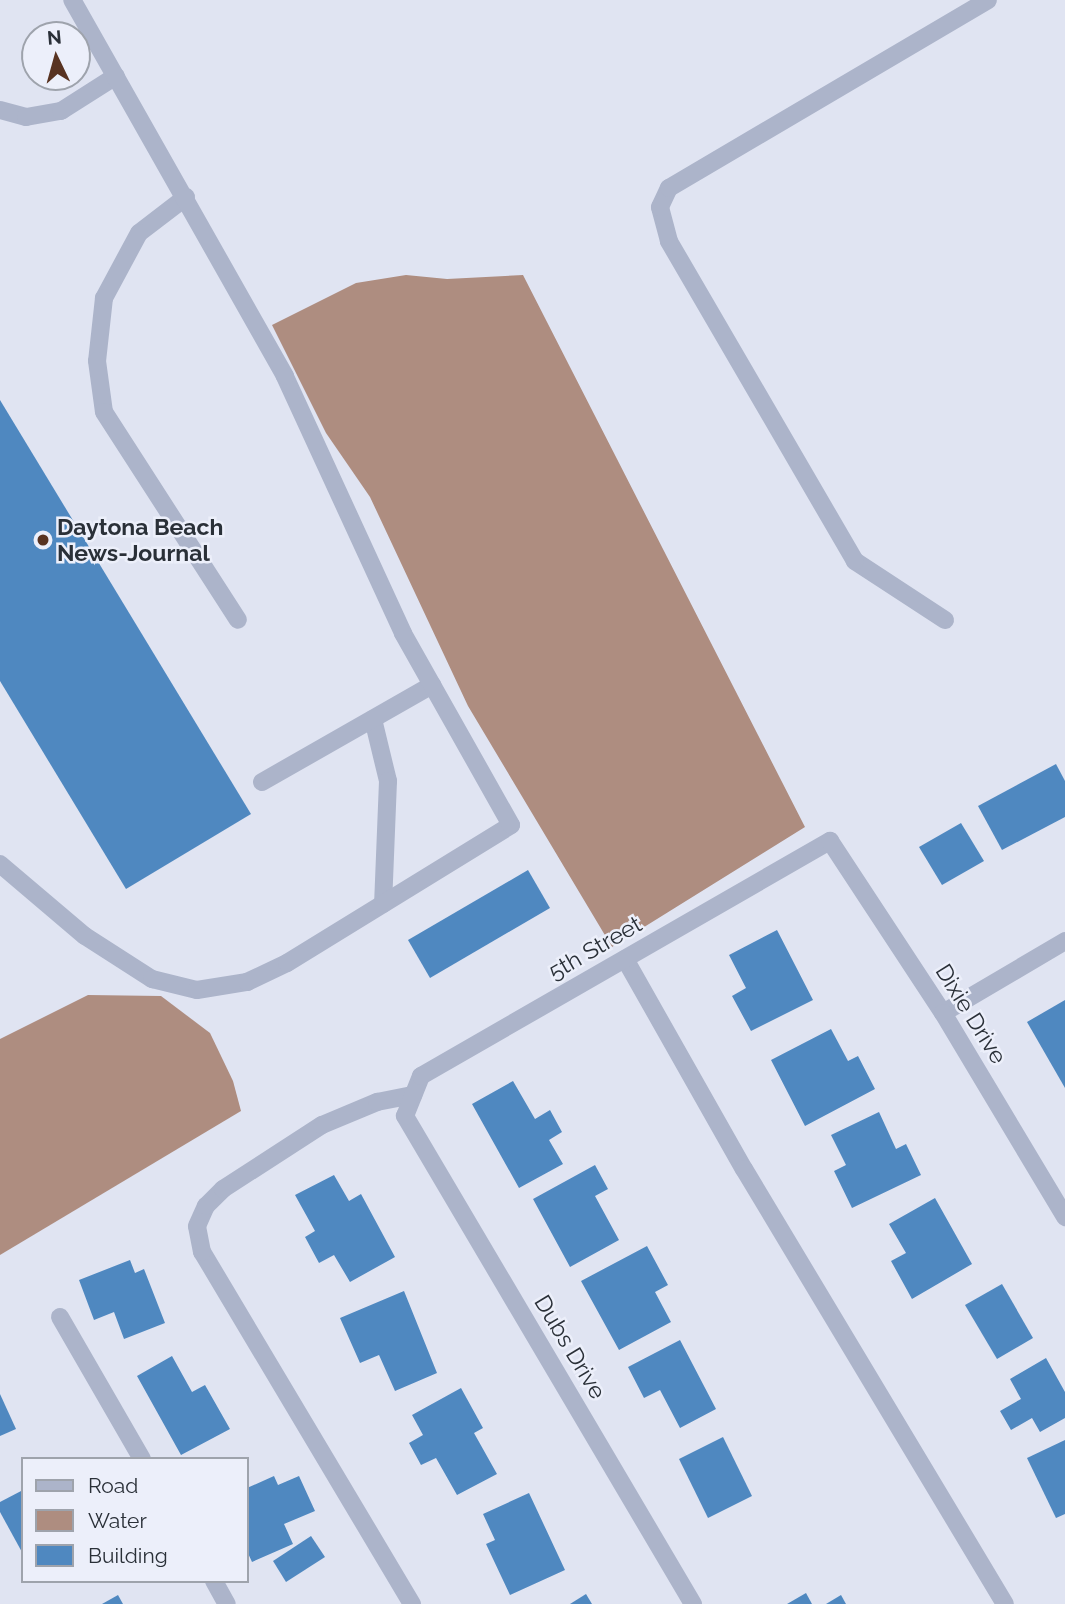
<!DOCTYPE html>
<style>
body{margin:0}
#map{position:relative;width:1065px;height:1604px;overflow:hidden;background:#e0e4f2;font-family:Raleway,sans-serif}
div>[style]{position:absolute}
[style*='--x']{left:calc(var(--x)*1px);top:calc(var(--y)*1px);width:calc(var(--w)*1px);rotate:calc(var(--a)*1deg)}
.water>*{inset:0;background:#ae8d80}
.building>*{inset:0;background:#4f88c0}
.minor>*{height:18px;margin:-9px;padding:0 9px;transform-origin:9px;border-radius:9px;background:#acb4ca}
.dots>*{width:19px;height:19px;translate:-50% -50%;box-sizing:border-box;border:4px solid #eceffa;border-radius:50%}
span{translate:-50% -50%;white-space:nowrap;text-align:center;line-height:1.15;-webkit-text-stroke:5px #eceffa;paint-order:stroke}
.poi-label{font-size:23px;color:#2a3038;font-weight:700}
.left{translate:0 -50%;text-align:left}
.street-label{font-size:23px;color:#2a3038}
.legend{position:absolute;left:21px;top:1457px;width:228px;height:126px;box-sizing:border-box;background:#eceffa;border:2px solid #9ea3ac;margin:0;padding:9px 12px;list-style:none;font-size:21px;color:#2a3038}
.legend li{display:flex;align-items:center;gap:14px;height:35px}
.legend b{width:35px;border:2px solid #9ea3ac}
.north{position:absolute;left:21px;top:21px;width:70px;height:70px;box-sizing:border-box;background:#eceffa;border:2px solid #9ea3ac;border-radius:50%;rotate:355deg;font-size:19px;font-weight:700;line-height:28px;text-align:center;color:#2a3038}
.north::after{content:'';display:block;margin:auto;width:24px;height:32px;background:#583321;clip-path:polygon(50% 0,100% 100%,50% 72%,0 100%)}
</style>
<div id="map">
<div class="water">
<div style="clip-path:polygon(406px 275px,447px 279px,523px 275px,805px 827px,612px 947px,468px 706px,370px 497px,326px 433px,272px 325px,356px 283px)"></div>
<div style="clip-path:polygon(88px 995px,161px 996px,210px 1033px,233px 1081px,241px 1111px,0 1255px,0 1039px)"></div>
</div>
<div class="building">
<div style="clip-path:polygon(0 400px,251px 814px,126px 889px,0 681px)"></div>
<div style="clip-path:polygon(1056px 764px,1065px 781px,1065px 817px,1002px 850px,978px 806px)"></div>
<div style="clip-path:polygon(961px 823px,984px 861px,942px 885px,919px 847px)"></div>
<div style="clip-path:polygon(528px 870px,550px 908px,430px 978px,408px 940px)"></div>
<div style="clip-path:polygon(777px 930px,813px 1000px,751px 1031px,732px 996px,746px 988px,729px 955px)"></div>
<div style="clip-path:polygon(1065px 1000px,1065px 1088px,1027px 1022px)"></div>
<div style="clip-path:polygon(831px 1029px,848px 1061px,858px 1056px,875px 1089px,805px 1126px,771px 1060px)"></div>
<div style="clip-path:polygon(513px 1081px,535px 1119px,550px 1110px,562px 1132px,549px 1140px,563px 1164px,519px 1188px,472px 1104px)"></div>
<div style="clip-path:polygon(879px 1112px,896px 1149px,906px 1144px,921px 1175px,852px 1208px,834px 1171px,846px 1165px,831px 1135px)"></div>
<div style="clip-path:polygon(595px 1165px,608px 1189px,595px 1196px,619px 1240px,570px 1267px,533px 1199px)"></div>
<div style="clip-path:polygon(334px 1175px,349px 1201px,361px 1194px,395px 1257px,350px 1282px,334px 1255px,319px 1263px,305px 1237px,315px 1231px,295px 1195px)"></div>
<div style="clip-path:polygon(935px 1198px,972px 1264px,912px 1299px,891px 1261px,906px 1253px,889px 1224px)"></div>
<div style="clip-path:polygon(647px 1246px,668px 1285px,655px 1292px,671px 1322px,619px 1350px,581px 1281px)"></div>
<div style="clip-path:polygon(130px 1260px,135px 1273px,144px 1269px,165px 1323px,124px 1339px,114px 1312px,94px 1320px,79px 1280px)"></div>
<div style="clip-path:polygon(1002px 1284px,1033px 1338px,997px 1359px,965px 1305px)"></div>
<div style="clip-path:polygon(404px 1291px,437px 1373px,395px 1391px,379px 1355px,360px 1363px,340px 1318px)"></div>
<div style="clip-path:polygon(680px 1340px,716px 1409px,680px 1428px,660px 1390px,644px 1398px,628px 1367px)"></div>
<div style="clip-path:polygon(172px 1356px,192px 1392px,205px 1385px,230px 1429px,181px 1455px,137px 1376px)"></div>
<div style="clip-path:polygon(1046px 1358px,1065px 1392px,1065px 1418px,1040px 1432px,1032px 1418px,1011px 1430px,1000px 1411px,1021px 1399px,1010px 1379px)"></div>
<div style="clip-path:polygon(461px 1388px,483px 1428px,474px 1433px,497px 1474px,457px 1495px,436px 1458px,421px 1465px,409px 1443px,423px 1435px,412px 1415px)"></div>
<div style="clip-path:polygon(0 1394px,16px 1429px,0 1436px)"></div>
<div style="clip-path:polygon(723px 1437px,752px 1496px,708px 1518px,679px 1459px)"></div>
<div style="clip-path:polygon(1065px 1440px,1065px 1514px,1056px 1518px,1027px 1458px)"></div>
<div style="clip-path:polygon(274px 1476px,278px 1485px,299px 1476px,315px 1511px,284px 1524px,293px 1544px,252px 1562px,247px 1551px,247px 1488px)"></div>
<div style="clip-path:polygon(23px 1490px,23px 1554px,0 1512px,0 1502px)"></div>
<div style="clip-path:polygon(529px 1493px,565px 1570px,510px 1595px,486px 1544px,495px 1540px,483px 1514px)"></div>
<div style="clip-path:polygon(311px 1536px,325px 1557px,286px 1582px,273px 1561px)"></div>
<div style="clip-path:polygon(806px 1593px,812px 1604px,787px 1604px)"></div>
<div style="clip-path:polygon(586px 1594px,592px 1604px,570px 1604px)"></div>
<div style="clip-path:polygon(118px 1595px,123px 1604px,102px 1604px)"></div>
<div style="clip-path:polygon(841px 1595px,846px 1604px,826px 1604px)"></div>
</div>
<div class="minor">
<div style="--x:0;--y:110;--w:27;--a:15"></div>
<div style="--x:26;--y:117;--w:36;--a:-10"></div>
<div style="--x:61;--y:111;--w:65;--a:-32.5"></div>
<div style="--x:186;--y:197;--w:59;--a:142.5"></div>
<div style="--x:139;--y:233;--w:74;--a:118.3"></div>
<div style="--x:104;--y:298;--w:63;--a:96.3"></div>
<div style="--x:97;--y:361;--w:51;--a:82.2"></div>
<div style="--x:104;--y:412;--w:247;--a:57.2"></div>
<div style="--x:945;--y:620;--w:108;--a:-146.8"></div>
<div style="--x:855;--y:561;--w:370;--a:-120.2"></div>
<div style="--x:669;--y:241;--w:35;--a:-105"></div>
<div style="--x:660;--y:207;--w:21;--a:-65"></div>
<div style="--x:669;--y:188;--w:370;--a:-30.5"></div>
<div style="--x:373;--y:719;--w:64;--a:76.4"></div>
<div style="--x:388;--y:781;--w:123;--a:92.3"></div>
<div style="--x:262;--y:782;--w:196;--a:-29.7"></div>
<div style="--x:0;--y:864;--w:111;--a:40.3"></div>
<div style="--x:85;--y:936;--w:80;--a:32.7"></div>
<div style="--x:152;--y:979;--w:46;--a:13.7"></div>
<div style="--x:197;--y:990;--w:51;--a:-9.1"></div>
<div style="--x:247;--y:982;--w:44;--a:-25.4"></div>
<div style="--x:287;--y:963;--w:263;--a:-31.6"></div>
<div style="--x:511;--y:825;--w:220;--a:-119.4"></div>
<div style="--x:403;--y:633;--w:283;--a:-114.7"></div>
<div style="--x:285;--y:376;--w:432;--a:-119.5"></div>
<div style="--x:625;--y:959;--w:241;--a:60.5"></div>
<div style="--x:744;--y:1169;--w:507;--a:59.04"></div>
<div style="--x:943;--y:1013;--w:142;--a:-30.5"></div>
<div style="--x:60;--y:1317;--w:164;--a:60"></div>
<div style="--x:214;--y:1581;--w:26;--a:61"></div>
<div style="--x:412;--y:1604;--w:410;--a:-120.8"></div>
<div style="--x:202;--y:1252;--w:26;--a:-101"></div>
<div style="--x:197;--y:1226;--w:22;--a:-66"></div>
<div style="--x:206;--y:1206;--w:24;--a:-45"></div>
<div style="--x:223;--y:1189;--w:118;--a:-32.9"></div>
<div style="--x:322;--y:1125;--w:60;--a:-22.7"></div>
<div style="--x:377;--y:1102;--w:37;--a:-11"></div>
<div style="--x:693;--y:1604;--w:567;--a:-120.55"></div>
<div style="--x:405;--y:1116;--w:43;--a:-68.2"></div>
<div style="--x:421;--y:1076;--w:472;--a:-29.9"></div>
<div style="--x:830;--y:841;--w:206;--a:56.7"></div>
<div style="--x:943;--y:1013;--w:238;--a:59.1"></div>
</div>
<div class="dots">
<div style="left:43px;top:540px;background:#583321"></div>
</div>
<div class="poi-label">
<span class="left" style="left:57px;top:540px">Daytona Beach<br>News-Journal</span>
</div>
<div class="street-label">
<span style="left:595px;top:948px;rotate:-30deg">5th Street</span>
<span style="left:971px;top:1014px;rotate:58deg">Dixie Drive</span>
<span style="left:570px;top:1347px;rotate:59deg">Dubs Drive</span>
</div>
<ul class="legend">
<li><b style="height:9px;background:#acb4ca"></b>Road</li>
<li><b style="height:19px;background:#ae8d80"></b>Water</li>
<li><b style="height:19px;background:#4f88c0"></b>Building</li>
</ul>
<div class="north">N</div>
</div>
